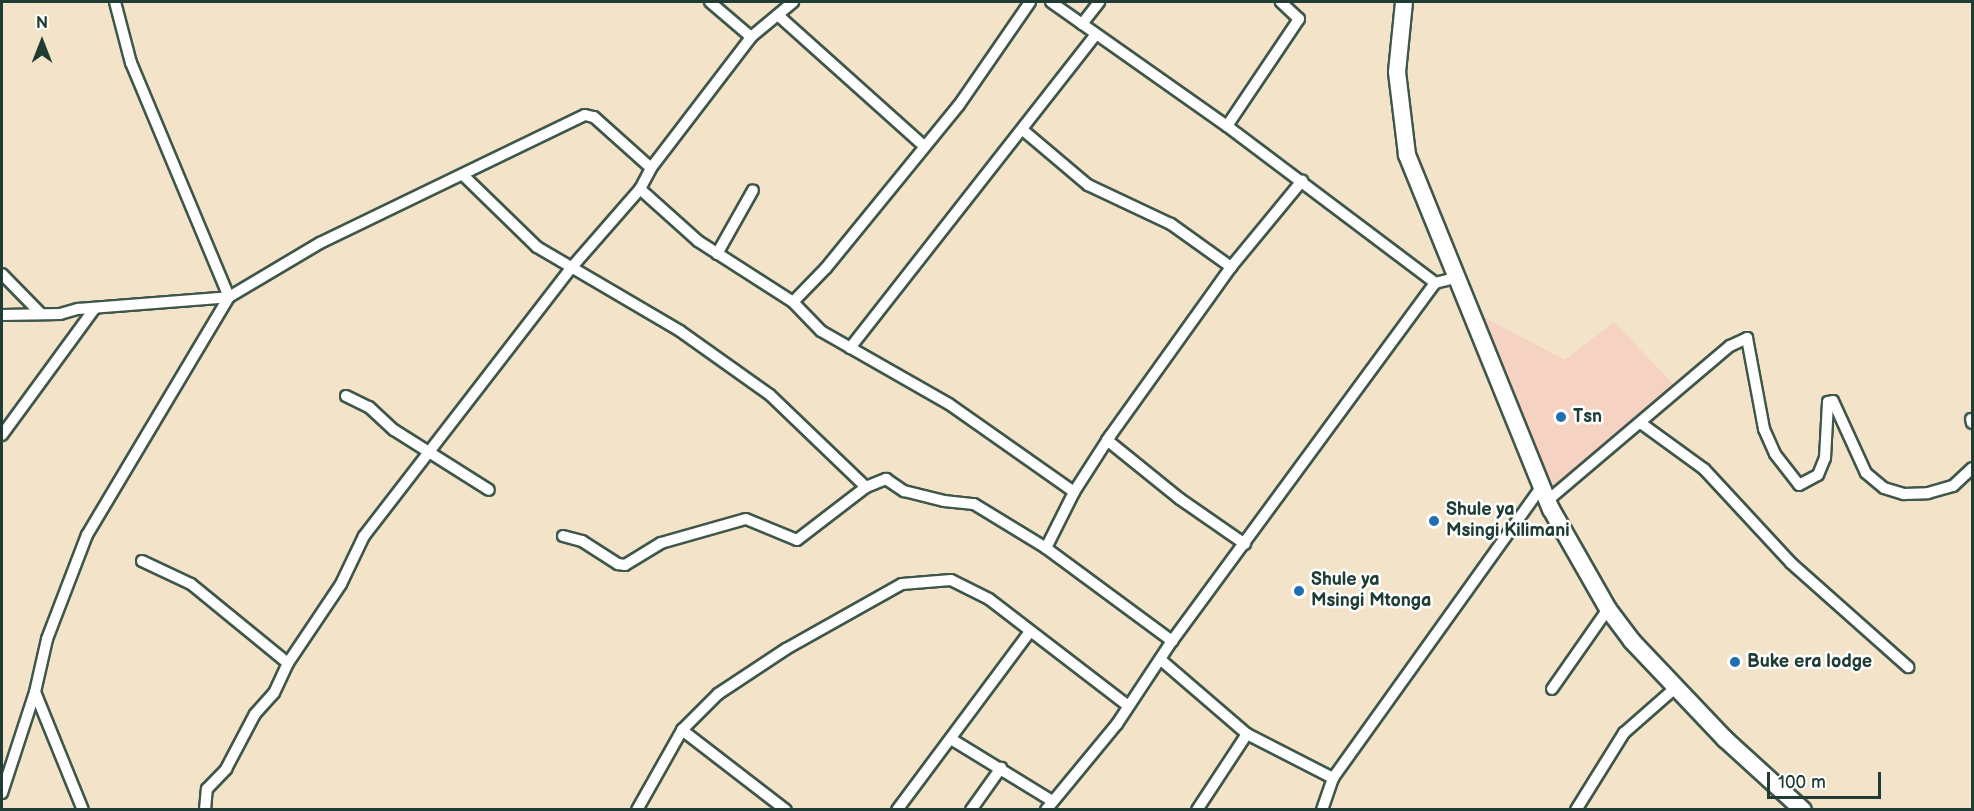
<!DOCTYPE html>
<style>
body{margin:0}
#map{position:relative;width:1974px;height:811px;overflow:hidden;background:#f3e3c9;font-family:"Balsamiq Sans",sans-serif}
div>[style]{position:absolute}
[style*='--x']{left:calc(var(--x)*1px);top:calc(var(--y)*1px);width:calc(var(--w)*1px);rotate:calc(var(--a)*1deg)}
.built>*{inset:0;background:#f5d2c2}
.roads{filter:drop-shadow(2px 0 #3f564a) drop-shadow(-2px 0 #3f564a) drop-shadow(0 2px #3f564a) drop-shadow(0 -2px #3f564a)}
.minor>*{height:10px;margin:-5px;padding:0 5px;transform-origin:5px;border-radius:5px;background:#fff}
.highway>*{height:16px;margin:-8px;padding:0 8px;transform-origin:8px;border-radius:8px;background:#fff}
.dots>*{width:16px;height:16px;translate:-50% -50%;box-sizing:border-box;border:3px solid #fff;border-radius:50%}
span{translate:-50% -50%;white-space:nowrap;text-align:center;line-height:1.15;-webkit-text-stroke:5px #fff;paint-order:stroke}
.poi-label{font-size:18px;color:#1f3d34;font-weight:700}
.left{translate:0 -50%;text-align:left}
.frame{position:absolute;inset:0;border:3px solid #1f3d34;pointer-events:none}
.north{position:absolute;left:12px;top:12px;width:60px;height:60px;-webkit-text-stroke:4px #fff;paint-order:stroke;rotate:0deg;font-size:16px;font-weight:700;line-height:24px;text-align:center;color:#1f3d34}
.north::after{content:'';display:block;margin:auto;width:21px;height:27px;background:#1f3d34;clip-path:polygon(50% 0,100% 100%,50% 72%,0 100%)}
.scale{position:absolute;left:1767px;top:772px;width:114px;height:27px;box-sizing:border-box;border:3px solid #1f3d34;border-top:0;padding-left:8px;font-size:18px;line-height:21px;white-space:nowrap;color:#1f3d34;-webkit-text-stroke:4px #fff;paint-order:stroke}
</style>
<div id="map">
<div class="built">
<div style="clip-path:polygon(1474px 312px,1565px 360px,1614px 322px,1677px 388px,1549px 495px)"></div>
</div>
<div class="roads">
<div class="minor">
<div style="--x:710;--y:2;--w:54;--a:40.5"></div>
<div style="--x:1051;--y:2;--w:215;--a:35.2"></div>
<div style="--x:1227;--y:126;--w:261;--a:37"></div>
<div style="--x:779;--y:16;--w:195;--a:41.9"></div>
<div style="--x:1082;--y:24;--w:28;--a:-52"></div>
<div style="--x:1227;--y:126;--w:129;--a:-56.1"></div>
<div style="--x:1299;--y:19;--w:25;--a:-137"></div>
<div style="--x:1024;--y:131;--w:84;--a:40.2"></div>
<div style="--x:1088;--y:185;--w:92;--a:25.2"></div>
<div style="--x:1171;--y:224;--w:74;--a:35.6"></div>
<div style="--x:463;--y:175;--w:103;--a:44.2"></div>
<div style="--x:537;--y:247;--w:166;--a:30.4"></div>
<div style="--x:680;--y:331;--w:110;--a:35.4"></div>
<div style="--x:770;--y:395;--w:133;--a:43.8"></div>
<div style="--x:640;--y:189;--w:78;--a:41.9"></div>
<div style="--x:698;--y:241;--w:113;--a:32.7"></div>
<div style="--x:793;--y:302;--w:40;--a:46"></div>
<div style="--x:821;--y:331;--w:147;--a:29.7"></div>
<div style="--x:949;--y:404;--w:153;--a:35.1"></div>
<div style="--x:717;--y:254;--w:73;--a:-60.6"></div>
<div style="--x:2;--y:274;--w:56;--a:45.7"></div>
<div style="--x:793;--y:302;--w:47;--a:-45.9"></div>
<div style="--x:826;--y:268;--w:210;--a:-50.8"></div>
<div style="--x:959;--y:105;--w:125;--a:-55.4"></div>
<div style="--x:2;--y:315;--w:58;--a:-1"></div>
<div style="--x:60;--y:314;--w:19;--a:-16"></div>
<div style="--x:78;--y:309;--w:151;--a:-4.5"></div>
<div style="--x:229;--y:297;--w:106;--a:-30.7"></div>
<div style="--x:320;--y:243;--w:294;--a:-25.8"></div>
<div style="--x:585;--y:115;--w:9;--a:13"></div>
<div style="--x:594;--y:117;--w:76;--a:41.8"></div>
<div style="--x:850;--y:348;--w:397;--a:-51.9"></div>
<div style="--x:346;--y:396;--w:25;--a:26"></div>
<div style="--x:369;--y:407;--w:34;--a:43"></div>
<div style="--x:394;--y:430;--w:112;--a:32.3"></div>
<div style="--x:1971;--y:419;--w:4;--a:76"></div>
<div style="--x:1642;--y:424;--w:77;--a:36"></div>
<div style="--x:1704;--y:469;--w:128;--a:47.2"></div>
<div style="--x:1791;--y:563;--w:157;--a:41.6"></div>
<div style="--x:2;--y:435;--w:157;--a:-53.8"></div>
<div style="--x:1107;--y:440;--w:94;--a:38.9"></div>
<div style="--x:1180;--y:499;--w:79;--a:34.7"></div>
<div style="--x:1547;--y:501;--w:240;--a:-40.3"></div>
<div style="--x:1730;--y:346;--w:19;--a:-25"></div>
<div style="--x:1747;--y:338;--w:93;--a:79.4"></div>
<div style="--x:1764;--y:429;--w:27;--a:66"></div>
<div style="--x:1775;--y:454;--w:39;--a:52"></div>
<div style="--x:1799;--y:485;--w:21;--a:-28"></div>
<div style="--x:1818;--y:475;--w:18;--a:-68"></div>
<div style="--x:1825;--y:458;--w:56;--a:-86.9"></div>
<div style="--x:1828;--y:402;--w:5;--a:-11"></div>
<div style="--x:1833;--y:401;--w:79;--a:65.4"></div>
<div style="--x:1866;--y:473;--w:23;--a:40"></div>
<div style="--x:1884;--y:488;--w:21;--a:17"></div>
<div style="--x:1904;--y:494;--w:24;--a:-2"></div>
<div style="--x:1928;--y:493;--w:26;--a:-16"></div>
<div style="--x:1953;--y:486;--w:26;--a:-43"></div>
<div style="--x:563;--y:536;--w:20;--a:15"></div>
<div style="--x:582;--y:541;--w:43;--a:32.6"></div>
<div style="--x:618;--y:564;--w:7;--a:8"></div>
<div style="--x:625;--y:565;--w:42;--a:-31.4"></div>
<div style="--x:661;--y:543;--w:88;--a:-15.8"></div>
<div style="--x:746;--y:519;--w:55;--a:22.4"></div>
<div style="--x:797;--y:540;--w:87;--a:-37.5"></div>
<div style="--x:866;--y:487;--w:22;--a:-22"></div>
<div style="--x:886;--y:479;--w:22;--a:34"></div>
<div style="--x:904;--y:491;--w:41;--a:14"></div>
<div style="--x:944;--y:501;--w:30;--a:6"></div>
<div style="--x:974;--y:504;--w:84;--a:31.4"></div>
<div style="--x:1046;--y:548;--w:157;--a:36.4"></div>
<div style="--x:1046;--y:548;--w:63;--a:-63.4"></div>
<div style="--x:1074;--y:492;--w:67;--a:-57.3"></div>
<div style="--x:1110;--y:436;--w:208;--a:-54.4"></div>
<div style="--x:1231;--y:267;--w:112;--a:-50.5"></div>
<div style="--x:142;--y:561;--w:54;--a:25.1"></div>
<div style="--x:191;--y:584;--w:125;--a:39.2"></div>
<div style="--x:1161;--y:660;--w:113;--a:40.7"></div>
<div style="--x:1247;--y:734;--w:97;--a:27.1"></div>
<div style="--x:1552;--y:689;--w:98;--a:-55"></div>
<div style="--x:35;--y:692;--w:127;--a:67.9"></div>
<div style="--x:682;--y:730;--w:131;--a:37.6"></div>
<div style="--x:951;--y:739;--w:119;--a:31.5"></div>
<div style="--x:2;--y:793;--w:106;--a:-71.9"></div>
<div style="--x:35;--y:692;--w:54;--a:-77.2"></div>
<div style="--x:47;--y:639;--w:111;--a:-69"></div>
<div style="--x:87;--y:535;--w:277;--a:-59.2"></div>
<div style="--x:229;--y:297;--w:254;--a:-112.7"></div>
<div style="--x:131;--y:63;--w:63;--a:-104.7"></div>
<div style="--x:205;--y:810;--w:21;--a:-85"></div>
<div style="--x:207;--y:789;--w:28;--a:-46"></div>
<div style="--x:226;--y:769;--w:62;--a:-62.2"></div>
<div style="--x:255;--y:714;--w:28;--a:-48"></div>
<div style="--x:274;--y:693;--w:33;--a:-65"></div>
<div style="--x:288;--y:663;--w:95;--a:-56.1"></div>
<div style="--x:341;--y:584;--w:53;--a:-64.4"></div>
<div style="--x:364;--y:536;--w:340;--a:-52.3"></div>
<div style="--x:572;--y:267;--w:103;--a:-48.9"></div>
<div style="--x:640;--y:189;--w:24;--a:-62"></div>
<div style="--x:651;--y:168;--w:165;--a:-52.6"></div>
<div style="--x:751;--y:37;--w:55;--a:-39.8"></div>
<div style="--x:637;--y:810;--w:92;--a:-60.6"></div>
<div style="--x:682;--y:730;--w:51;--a:-45"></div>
<div style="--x:718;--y:694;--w:82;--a:-33.5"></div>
<div style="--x:786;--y:649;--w:133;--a:-29.3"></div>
<div style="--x:902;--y:584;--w:49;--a:-4.7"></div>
<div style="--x:951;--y:580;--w:42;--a:26.6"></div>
<div style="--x:989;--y:599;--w:174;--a:37.5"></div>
<div style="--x:897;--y:810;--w:221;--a:-53.3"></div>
<div style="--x:971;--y:810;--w:52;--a:-54.5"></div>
<div style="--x:1046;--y:810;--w:112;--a:-50.5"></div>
<div style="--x:1117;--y:724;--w:100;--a:-56.5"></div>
<div style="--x:1172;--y:641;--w:444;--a:-53.7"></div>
<div style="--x:1435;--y:283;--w:21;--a:-14"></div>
<div style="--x:1197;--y:810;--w:91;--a:-56.7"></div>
<div style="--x:1322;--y:810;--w:34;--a:-71"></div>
<div style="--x:1333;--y:778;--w:358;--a:-54.4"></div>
<div style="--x:1576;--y:810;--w:91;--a:-58.1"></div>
<div style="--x:1624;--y:733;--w:67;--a:-41.3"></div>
</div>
<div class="highway">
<div style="--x:1404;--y:2;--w:70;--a:95.7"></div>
<div style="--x:1397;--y:72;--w:84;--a:83.1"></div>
<div style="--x:1407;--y:155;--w:382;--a:67.9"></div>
<div style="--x:1551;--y:509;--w:115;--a:60.3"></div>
<div style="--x:1608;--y:609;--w:40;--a:53"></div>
<div style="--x:1632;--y:641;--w:135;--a:46.5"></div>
<div style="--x:1725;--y:739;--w:105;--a:42.3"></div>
</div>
</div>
<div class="dots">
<div style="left:1561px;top:417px;background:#1f6fb2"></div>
<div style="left:1434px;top:521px;background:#1f6fb2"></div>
<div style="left:1299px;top:591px;background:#1f6fb2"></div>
<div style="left:1735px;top:662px;background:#1f6fb2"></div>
</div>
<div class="poi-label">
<span class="left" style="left:1573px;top:417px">Tsn</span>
<span class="left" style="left:1446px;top:521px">Shule ya<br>Msingi Kilimani</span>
<span class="left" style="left:1311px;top:591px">Shule ya<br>Msingi Mtonga</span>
<span class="left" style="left:1747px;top:662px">Buke era lodge</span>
</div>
<div class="frame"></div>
<div class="north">N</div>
<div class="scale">100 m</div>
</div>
